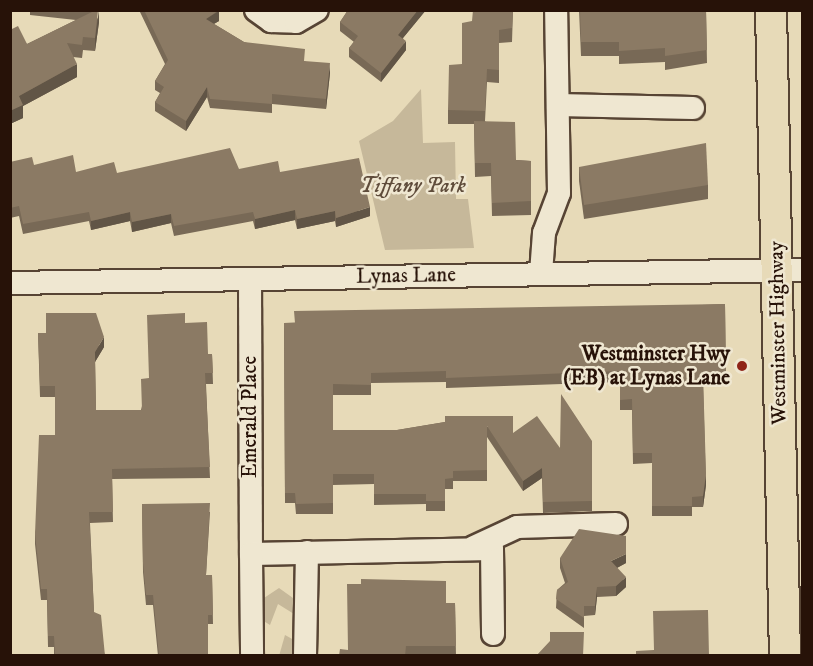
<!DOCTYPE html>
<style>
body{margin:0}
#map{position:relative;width:813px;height:666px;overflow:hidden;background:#e7dab8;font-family:"IM FELL DW Pica",serif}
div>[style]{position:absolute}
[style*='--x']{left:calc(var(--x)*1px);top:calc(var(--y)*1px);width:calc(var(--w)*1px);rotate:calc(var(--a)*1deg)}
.green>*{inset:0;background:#c6b89a}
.roads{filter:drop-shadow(2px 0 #574434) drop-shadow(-2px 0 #574434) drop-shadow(0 2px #574434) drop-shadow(0 -2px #574434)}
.minor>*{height:22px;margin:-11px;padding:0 11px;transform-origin:11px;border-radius:11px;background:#efe7d1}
.major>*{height:30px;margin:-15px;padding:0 15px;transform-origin:15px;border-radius:15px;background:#e7dab8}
.wall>*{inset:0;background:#786956}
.shaded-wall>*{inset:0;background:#615546}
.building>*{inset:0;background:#8b7a64}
.dots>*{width:16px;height:16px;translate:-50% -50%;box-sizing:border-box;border:3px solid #efe7d1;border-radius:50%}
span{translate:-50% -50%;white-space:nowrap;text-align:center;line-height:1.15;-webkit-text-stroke:5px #efe7d1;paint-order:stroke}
.park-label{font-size:21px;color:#5f4c3b;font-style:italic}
.street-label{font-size:21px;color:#271208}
.poi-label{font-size:21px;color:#271208;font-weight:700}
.right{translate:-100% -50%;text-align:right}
.frame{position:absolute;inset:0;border:12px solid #271208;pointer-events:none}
</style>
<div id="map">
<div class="green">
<div style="clip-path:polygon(421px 89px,423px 143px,455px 142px,456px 199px,468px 199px,474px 248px,385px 250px,359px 141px,393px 121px)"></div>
<div style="clip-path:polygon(279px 588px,293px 598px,294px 614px,278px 604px,270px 625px,262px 620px,261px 600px)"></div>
<div style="clip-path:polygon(285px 635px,294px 640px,295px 655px,279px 656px)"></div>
</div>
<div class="roads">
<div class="minor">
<div style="--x:256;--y:10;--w:19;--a:36"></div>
<div style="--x:271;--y:21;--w:25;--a:2"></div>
<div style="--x:296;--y:22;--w:24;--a:-30"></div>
<div style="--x:558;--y:105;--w:135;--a:1.3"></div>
<div style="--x:541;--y:273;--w:40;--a:-85.7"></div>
<div style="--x:544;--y:233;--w:43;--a:-69.4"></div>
<div style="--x:559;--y:193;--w:183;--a:-90.9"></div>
<div style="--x:250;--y:280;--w:274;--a:89.8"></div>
<div style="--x:251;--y:554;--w:241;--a:-1.2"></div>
<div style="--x:492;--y:549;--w:85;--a:89.3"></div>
<div style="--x:10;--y:283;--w:792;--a:-0.94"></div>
<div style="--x:474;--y:547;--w:47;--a:-24.9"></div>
<div style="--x:517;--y:527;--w:99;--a:-1.7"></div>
<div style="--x:251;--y:554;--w:102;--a:89.4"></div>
<div style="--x:305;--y:656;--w:104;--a:-88.9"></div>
</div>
<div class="major">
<div style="--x:771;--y:10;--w:646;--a:88.76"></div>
</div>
</div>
<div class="wall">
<div style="clip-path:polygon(30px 10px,94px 10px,99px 22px,95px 51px,83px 50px,82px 58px,73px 57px,77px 77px,23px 106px,23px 118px,10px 124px,10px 30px,27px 44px,76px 20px,30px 15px)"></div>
<div style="clip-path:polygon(140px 10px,219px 10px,219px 21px,214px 24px,244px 42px,304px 61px,330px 73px,326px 109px,272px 104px,272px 113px,210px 108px,207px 97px,186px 131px,155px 111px,155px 102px,160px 93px,155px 90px,155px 81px,165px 64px,140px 12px)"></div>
<div style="clip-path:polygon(348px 10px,426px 10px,403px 38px,406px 50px,381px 82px,349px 57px,349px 48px,354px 42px,340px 31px,340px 22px)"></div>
<div style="clip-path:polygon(513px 10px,512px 42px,499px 43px,499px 83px,487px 82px,485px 121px,516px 160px,531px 161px,531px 215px,492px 216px,491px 176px,475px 177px,474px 124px,448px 124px,448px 110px,462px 64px,472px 21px)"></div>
<div style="clip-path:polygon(579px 10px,706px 10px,707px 63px,665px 70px,665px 62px,619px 64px,619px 56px,581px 56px)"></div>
<div style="clip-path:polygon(10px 162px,76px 172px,117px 173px,239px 169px,280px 172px,370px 216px,336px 227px,335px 221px,297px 229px,295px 220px,255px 229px,253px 221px,174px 236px,171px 223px,132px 232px,130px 221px,91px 230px,89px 221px,23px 234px,19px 216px,10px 218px)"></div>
<div style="clip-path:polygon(579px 167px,708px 185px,708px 199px,584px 219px,579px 181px)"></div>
<div style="clip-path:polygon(725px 304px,726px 384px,703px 385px,706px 485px,703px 507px,692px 507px,692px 516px,652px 516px,652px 463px,633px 464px,632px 410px,620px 410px,620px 382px,446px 388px,446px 382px,371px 383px,371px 395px,333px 395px,333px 430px,397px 430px,445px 422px,445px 416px,513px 433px,560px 448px,592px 441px,592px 511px,543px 513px,542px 478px,523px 491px,487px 437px,487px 481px,453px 481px,453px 489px,445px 489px,445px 511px,426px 511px,426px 504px,374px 505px,374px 484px,333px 485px,333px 514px,296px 514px,295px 503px,285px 503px,284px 323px)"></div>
<div style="clip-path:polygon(185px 323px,208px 354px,212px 354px,213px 384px,206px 384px,210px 478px,112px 479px,113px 522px,90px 523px,94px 612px,105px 656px,54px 656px,54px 647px,48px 647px,47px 600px,41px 600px,35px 544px,35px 534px,55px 435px,55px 397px,40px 397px,38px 333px,104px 347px,95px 362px,96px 410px,141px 410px,149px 378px)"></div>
<div style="clip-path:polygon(142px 504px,210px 512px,206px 575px,212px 575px,213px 624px,208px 624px,208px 656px,158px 656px,153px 605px,146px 605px,143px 572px)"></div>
<div style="clip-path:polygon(560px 558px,626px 563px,617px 568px,626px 587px,616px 596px,597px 597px,595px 615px,584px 616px,584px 628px,556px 608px,557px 590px,565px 583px,560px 568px)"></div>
<div style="clip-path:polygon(446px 603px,455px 603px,456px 656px,339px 656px,348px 650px)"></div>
</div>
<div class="shaded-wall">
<div style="clip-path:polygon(99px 10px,99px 22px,95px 51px,95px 38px)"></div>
<div style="clip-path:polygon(418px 10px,426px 10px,398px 44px,398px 35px)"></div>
<div style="clip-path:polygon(219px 11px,219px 21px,206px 28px,206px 19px)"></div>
<div style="clip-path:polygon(406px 41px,406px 50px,381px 82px,381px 73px)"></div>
<div style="clip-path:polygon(330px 63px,330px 73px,326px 109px,326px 99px)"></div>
<div style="clip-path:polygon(77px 64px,77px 77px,23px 106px,23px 118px,10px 124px,10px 111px,19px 96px)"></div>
<div style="clip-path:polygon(207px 87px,207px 97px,186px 131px,186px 121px)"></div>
<div style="clip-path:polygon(370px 207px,370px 216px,336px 227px,336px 218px)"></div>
<div style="clip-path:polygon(295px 210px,295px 220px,255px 229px,255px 219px)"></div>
<div style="clip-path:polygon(335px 211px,335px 221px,297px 229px,297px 219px)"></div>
<div style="clip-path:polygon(130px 212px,130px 221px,91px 230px,91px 221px)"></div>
<div style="clip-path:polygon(171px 214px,171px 223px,132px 232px,132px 222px)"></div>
<div style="clip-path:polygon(104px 337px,104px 347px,95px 362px,95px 352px)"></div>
<div style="clip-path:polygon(542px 468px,542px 478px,523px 491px,523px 481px)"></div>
<div style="clip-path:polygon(706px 474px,706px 485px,703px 507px,703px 496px)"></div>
<div style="clip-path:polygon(626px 554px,626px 563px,611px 571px,611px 561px)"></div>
<div style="clip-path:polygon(626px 577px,626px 587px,616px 596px,616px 586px)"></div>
<div style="clip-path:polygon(597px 587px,597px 597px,595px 615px,595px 606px)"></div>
</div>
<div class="building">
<div style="clip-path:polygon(96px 10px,98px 10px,95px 38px,83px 37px,82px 45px,67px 43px,77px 64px,19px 96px,23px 105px,10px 111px,10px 30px,18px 26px,27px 44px)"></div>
<div style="clip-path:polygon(144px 10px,219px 10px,206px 19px,244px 42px,305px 49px,304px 61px,330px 63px,326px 99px,272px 94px,272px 104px,210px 99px,207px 87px,186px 121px,155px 102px,164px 87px,155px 81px,168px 60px)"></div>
<div style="clip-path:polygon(348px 10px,418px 10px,398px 35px,406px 41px,381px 73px,349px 48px,358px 36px,340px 22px)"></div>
<div style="clip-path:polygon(473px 10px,513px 10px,512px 28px,499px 30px,499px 70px,487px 69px,485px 111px,448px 110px,449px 65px,462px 64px,462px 23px,472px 21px)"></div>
<div style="clip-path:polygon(580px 10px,706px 10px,707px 50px,665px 56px,665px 48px,619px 51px,619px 42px,581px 42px)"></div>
<div style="clip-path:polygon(474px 121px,515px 122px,516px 160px,531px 161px,531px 201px,492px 203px,491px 163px,475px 163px)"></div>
<div style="clip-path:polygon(706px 143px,708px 185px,584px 205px,579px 167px)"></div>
<div style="clip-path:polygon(230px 148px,239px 169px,278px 161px,280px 172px,359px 158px,370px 207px,336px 218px,335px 211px,297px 219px,295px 210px,255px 219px,253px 212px,174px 226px,171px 214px,132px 222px,130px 212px,91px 221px,89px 212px,23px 224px,19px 206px,10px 208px,10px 162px,32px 157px,34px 165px,73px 155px,76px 172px,114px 162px,117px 173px)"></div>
<div style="clip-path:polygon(725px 304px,726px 374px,703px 374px,706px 474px,703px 496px,692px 497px,692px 506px,652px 506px,652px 453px,633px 453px,632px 399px,620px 400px,620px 371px,446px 378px,446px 371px,371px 373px,371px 385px,333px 384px,333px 430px,397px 430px,445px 422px,445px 416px,513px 416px,513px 433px,537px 416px,560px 448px,561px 394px,592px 441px,592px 501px,543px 502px,542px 468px,523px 481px,487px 426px,487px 470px,453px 471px,453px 478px,445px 479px,445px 501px,426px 501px,426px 494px,374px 494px,374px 474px,333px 474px,333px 503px,296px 504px,295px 493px,285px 493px,284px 323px,295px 323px,294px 311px)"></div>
<div style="clip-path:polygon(46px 313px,96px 313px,104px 337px,95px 352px,96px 410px,142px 410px,141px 379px,149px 378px,147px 315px,185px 313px,185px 323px,207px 322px,208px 354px,212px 354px,213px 373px,205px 373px,210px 467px,112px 469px,113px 512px,89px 512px,94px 612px,101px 615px,105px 656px,55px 656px,54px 636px,48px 636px,47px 589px,41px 589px,35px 534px,39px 435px,55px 435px,55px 386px,40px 386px,38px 333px,46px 333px)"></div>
<div style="clip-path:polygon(210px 503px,206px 575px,212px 575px,213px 615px,208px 615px,208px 656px,159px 656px,153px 595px,146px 595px,143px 563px,142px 504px)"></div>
<div style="clip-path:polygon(579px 529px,626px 536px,626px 554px,611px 561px,626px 577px,616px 586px,597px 587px,595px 606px,584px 606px,584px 618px,556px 599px,557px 590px,568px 582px,560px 558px)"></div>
<div style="clip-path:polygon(361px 579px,446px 581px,446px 603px,455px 603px,456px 646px,406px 646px,405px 656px,339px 656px,340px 649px,348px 650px,347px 584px,361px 584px)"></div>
<div style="clip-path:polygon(708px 610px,709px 656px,636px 656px,636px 651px,654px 650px,653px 611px)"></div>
<div style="clip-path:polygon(550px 632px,584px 632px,583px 656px,536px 656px,550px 641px)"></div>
</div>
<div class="dots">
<div style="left:742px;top:366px;background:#8f2418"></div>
</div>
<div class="park-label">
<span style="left:413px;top:186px">Tiffany Park</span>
</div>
<div class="street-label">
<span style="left:406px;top:276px;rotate:-1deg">Lynas Lane</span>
<span style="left:778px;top:333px;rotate:-91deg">Westminster Highway</span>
<span style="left:250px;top:417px;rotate:-90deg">Emerald Place</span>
</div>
<div class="poi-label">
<span class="right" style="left:730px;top:366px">Westminster Hwy<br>(EB) at Lynas Lane</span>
</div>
<div class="frame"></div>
</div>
